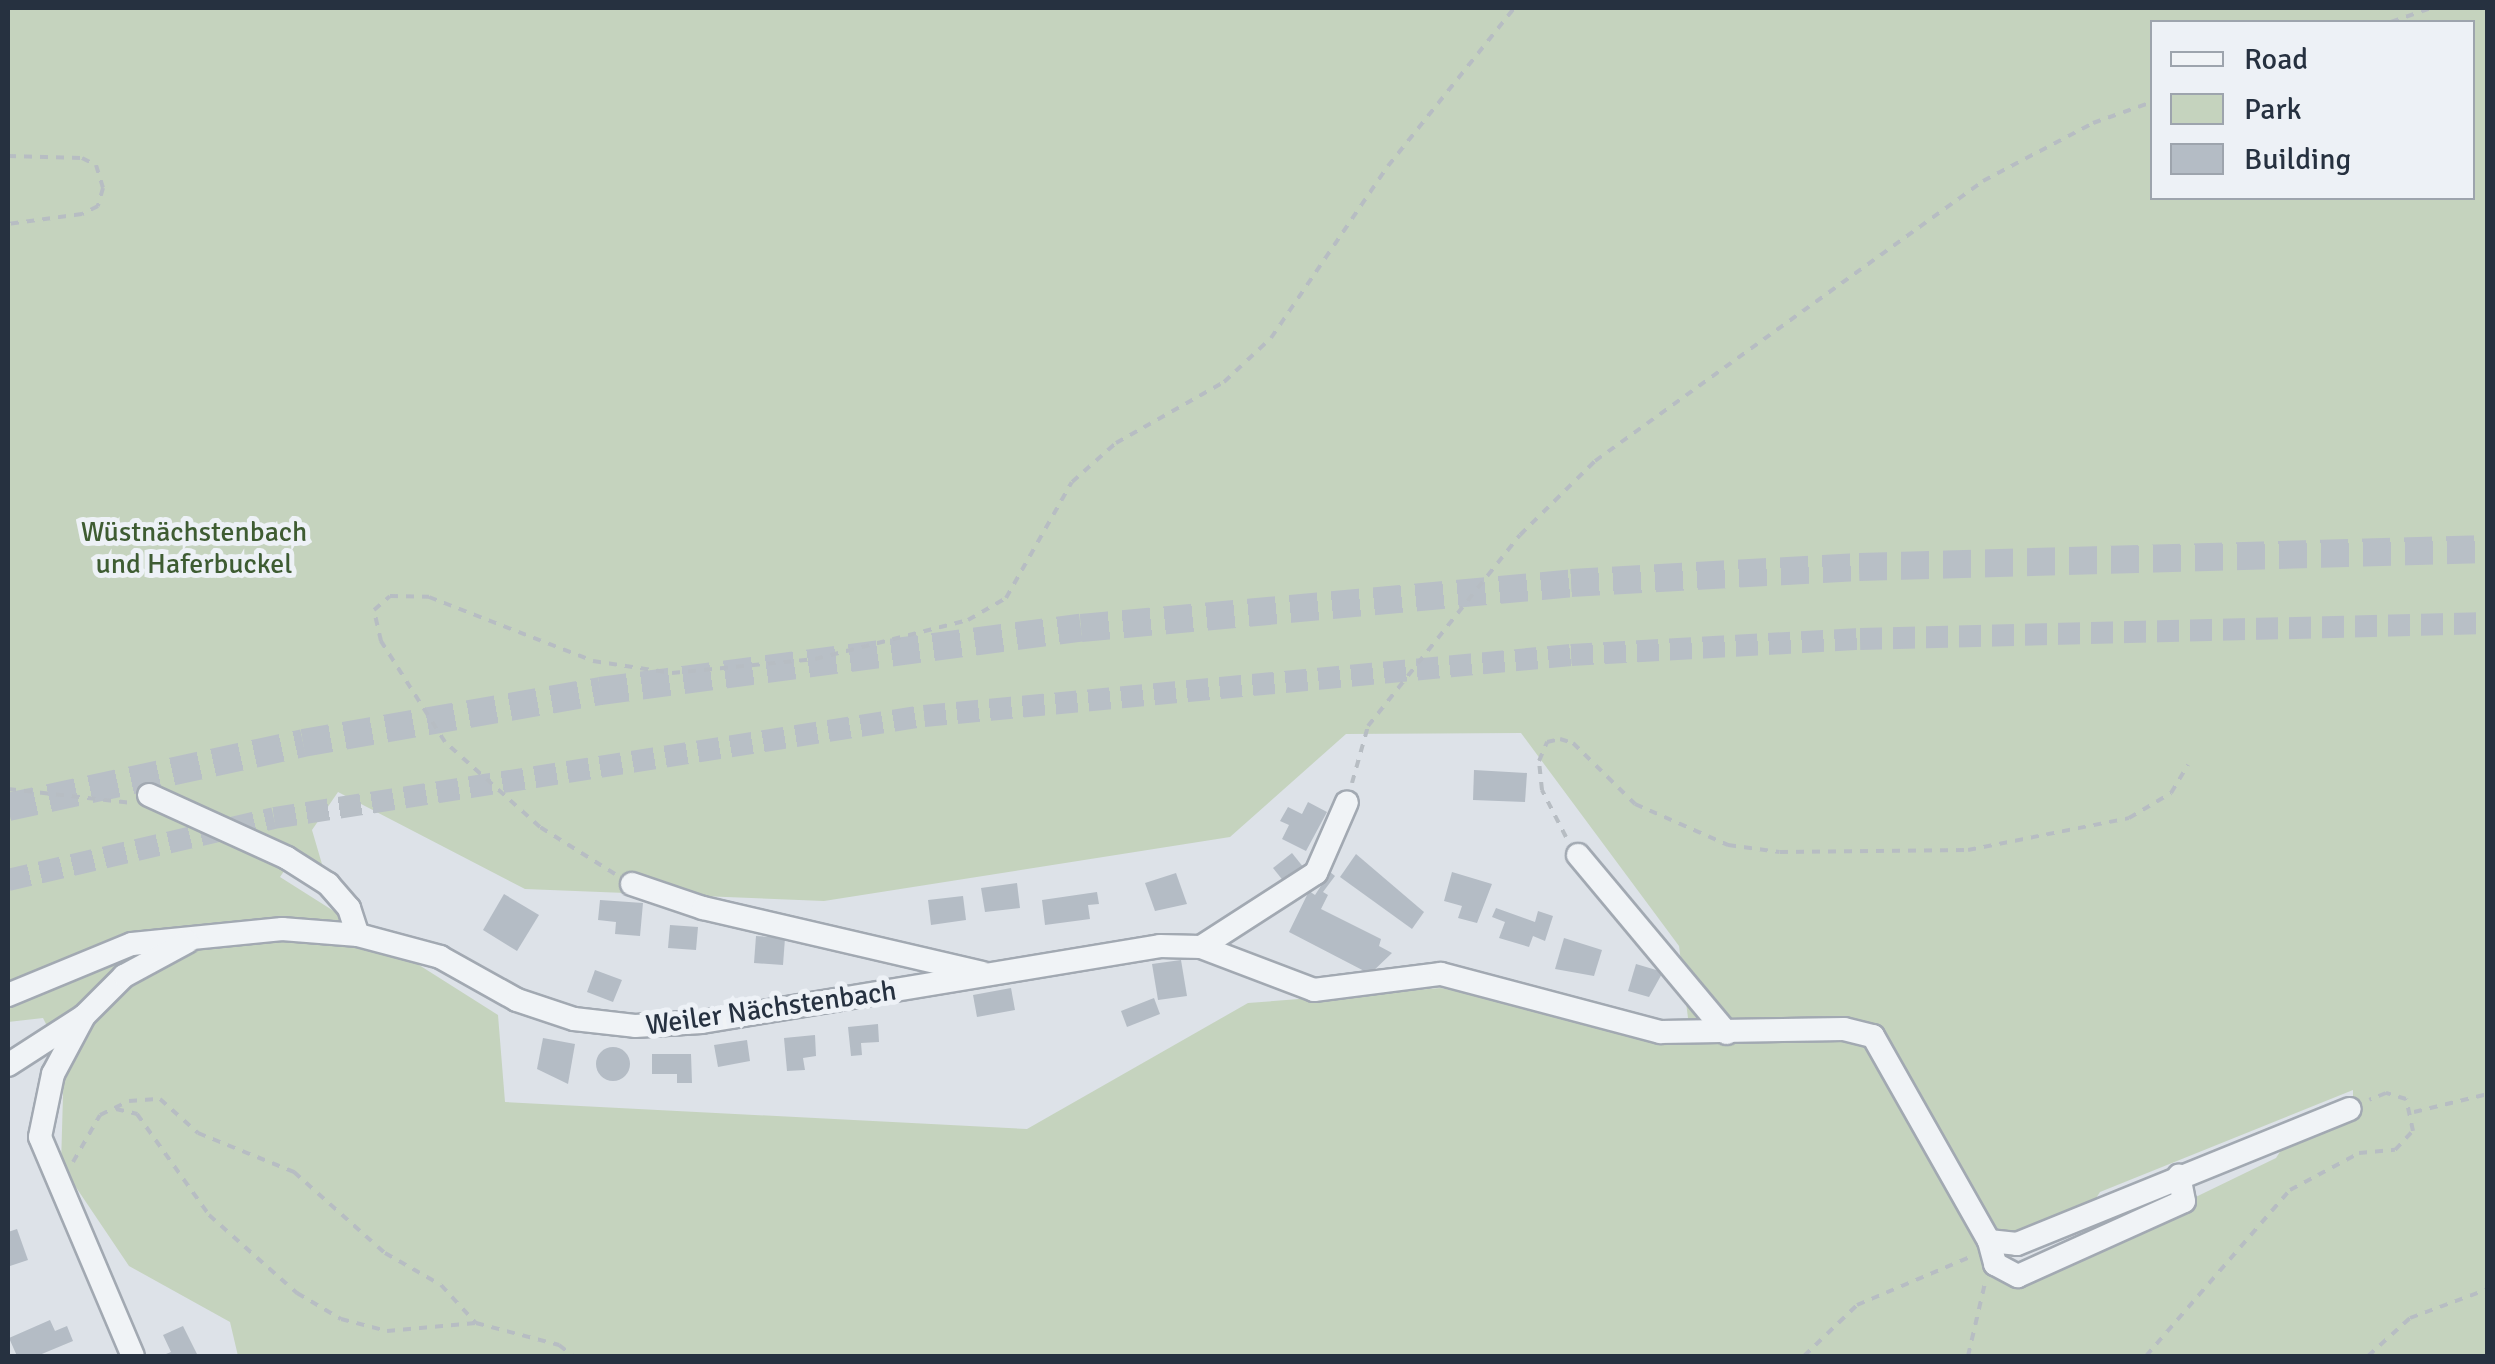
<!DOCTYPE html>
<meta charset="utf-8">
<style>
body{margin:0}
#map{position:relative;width:2495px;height:1364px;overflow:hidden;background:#dde2e8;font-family:Signika,sans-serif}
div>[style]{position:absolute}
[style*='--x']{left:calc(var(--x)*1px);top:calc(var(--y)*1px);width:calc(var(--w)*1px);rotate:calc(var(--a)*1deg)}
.green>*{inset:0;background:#c5d3be}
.building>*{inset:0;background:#b4bcc5}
.round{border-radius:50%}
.minor-tunnel>*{height:22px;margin-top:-11px;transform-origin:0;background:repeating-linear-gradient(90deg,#b8bfc6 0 22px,transparent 0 33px)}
.major-tunnel>*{height:28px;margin-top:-14px;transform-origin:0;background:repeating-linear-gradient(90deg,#b8bfc6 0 28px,transparent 0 42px)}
.path>*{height:4px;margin-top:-2px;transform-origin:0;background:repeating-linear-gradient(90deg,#b7bdc3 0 8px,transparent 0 16px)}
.roads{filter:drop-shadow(2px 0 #a2a9b2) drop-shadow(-2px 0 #a2a9b2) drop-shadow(0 2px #a2a9b2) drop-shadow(0 -2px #a2a9b2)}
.minor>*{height:22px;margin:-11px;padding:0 11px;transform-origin:11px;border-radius:11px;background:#f0f3f6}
span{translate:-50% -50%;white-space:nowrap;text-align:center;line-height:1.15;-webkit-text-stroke:10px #edf1f6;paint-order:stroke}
.park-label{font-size:28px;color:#3e5c32}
.street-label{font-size:28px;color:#263140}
.frame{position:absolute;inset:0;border:10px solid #263140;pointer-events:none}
.legend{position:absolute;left:2150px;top:20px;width:325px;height:180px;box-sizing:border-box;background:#edf1f6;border:2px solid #9da4ad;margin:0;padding:12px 18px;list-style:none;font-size:30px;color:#263140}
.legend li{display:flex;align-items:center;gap:20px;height:50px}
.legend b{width:50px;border:2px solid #9da4ad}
</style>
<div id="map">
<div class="green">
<div style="clip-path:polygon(evenodd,8px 8px,2487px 8px,2487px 1356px,238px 1356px,230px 1322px,129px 1266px,61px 1165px,64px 1060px,43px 1018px,8px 1022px,8px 8px,2152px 22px,2472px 22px,2472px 198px,2152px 198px,2152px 22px,8px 8px,1521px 733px,1679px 946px,1691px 1042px,1441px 988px,1248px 1003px,1027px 1129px,505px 1102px,498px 1015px,280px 877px,295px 855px,324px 871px,312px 830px,338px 792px,525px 889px,824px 901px,1230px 837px,1346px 734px,1521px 733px,8px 8px,2353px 1090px,2353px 1101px,2285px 1144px,2276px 1158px,2027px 1279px,1984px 1263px,2087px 1212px,2100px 1192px,2353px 1090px)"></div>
</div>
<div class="building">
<div style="clip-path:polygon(1474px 770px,1527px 773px,1525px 802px,1473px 800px)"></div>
<div style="clip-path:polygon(1308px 802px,1327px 812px,1306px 851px,1282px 839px,1289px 825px,1280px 821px,1288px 807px,1302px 814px)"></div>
<div style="clip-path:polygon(1292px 853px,1308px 873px,1289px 888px,1273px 868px)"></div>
<div style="clip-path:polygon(1356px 854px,1424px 912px,1412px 929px,1340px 877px)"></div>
<div style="clip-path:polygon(1330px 872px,1335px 876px,1323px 892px,1328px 895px,1321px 909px,1381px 939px,1379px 946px,1392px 953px,1370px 974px,1289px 932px,1309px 891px,1315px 895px)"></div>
<div style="clip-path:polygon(1452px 872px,1492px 884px,1477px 923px,1458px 918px,1462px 906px,1444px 901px)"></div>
<div style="clip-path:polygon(1176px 873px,1187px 904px,1155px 911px,1145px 883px)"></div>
<div style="clip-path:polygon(1017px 883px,1020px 908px,985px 912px,981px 888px)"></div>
<div style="clip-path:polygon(1097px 892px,1099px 904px,1088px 905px,1090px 919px,1045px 925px,1042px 900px)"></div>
<div style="clip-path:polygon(504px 894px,539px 915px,517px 951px,483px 930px)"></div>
<div style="clip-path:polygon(963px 896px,966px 920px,931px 925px,928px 900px)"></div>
<div style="clip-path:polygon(600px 900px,643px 903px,640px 936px,615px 934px,616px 922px,598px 920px)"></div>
<div style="clip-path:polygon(1496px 908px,1535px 922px,1538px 911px,1553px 916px,1545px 941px,1533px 936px,1529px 947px,1499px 938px,1505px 922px,1492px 917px)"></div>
<div style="clip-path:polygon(670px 925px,698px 927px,696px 950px,668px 948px)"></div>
<div style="clip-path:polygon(756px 936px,785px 938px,783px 965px,754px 963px)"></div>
<div style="clip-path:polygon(1564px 938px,1602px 950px,1594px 976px,1555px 969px)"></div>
<div style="clip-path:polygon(1181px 960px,1187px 996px,1158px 1000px,1152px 964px)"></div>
<div style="clip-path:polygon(1636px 964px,1663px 972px,1649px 997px,1628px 991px)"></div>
<div style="clip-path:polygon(595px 970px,622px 980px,613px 1002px,587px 992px)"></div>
<div style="clip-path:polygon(1011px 988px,1015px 1010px,977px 1017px,973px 995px)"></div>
<div style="clip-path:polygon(1154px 998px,1160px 1014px,1127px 1027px,1121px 1011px)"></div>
<div style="clip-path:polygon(878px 1024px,879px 1042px,861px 1043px,862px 1055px,851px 1056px,848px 1027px)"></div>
<div style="clip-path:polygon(815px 1035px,816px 1056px,803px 1058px,805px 1070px,787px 1071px,784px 1038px)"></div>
<div style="clip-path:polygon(543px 1038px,575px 1044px,568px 1084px,537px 1069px)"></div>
<div style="clip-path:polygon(747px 1040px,750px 1061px,718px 1067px,714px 1045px)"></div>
<div class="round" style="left:596px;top:1047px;width:34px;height:34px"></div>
<div style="clip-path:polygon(652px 1054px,691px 1054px,692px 1083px,677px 1083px,677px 1074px,652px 1074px)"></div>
<div style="clip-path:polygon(17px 1229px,28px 1260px,10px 1266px,8px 1232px)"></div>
<div style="clip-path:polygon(50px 1320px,55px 1331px,67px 1326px,73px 1341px,37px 1356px,17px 1356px,9px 1338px)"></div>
<div style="clip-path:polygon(183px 1326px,198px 1356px,161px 1356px,171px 1352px,163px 1335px)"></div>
</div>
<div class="minor-tunnel">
<div style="--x:8;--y:880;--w:273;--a:-13.1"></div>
<div style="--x:274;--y:818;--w:658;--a:-8.92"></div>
<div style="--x:924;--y:716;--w:650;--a:-5.39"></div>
<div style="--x:1571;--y:655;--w:289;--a:-3.2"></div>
<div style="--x:1860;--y:639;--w:628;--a:-1.46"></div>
</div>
<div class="major-tunnel">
<div style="--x:8;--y:807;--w:302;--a:-12.2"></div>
<div style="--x:303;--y:743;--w:302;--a:-9.9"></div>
<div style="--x:600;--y:691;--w:485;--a:-7.5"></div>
<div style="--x:1081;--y:628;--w:492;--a:-5.2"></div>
<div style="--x:1571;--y:583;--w:288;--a:-3.2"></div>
<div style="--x:1859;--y:567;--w:629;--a:-1.64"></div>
</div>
<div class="path">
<div style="--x:2391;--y:22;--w:42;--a:-19.3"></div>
<div style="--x:8;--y:156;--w:74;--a:1.5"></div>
<div style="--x:82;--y:158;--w:16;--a:27"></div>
<div style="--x:96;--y:165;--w:24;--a:73"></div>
<div style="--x:103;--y:188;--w:19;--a:106"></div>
<div style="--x:98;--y:206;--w:18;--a:153"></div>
<div style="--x:82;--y:214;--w:75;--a:172.3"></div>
<div style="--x:2486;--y:445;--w:2;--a:0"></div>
<div style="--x:1352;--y:783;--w:59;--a:-74.3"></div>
<div style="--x:1368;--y:726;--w:244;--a:-51.5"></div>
<div style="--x:1520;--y:535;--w:105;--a:-44.6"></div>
<div style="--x:1595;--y:461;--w:478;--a:-35.8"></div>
<div style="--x:1983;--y:181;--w:124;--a:-27.8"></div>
<div style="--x:2093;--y:123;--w:63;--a:-19.6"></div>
<div style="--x:8;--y:789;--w:125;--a:6.4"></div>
<div style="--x:1566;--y:837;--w:53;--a:-117.1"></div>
<div style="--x:1542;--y:790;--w:29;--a:-96"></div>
<div style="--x:1539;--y:761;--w:21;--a:-67"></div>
<div style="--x:1547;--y:742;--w:13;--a:-13"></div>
<div style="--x:1560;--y:739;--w:14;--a:17"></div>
<div style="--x:1573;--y:743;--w:87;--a:44.5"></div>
<div style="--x:1635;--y:804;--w:102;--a:23.8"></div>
<div style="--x:1728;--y:845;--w:52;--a:7.7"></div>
<div style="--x:1780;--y:852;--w:188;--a:-0.6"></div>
<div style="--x:1968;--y:850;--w:164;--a:-11.2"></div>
<div style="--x:2129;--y:818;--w:49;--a:-30.8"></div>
<div style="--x:2171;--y:793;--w:33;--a:-59"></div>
<div style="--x:615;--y:874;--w:89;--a:-147.9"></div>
<div style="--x:540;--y:827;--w:127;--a:-138.2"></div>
<div style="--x:445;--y:742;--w:120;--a:-122.4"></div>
<div style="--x:381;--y:641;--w:32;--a:-103"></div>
<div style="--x:374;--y:610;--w:21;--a:-41"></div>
<div style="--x:390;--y:596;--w:39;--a:1"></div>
<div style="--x:429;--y:597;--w:176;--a:21.3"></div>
<div style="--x:593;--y:661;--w:80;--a:8.6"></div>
<div style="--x:672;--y:673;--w:144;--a:-5.6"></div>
<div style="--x:815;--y:659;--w:158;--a:-14.3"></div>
<div style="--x:968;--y:620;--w:44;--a:-30.1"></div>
<div style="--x:1006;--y:598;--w:133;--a:-60.4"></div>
<div style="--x:1072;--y:482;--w:59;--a:-41.6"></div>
<div style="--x:1116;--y:443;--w:124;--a:-29.5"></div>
<div style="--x:1224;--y:382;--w:64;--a:-43.1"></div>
<div style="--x:1271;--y:338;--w:208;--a:-55.8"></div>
<div style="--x:1388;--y:166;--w:202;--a:-51.4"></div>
<div style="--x:116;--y:1109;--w:22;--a:13"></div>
<div style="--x:137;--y:1114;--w:124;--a:54.5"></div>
<div style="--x:209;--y:1215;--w:118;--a:41.6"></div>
<div style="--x:297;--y:1293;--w:51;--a:30.6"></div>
<div style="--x:341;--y:1319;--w:48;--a:14.6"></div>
<div style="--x:387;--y:1331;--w:89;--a:-5.1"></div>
<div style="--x:476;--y:1323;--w:86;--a:14.8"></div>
<div style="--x:559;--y:1345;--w:18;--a:38"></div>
<div style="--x:2414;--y:1112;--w:76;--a:-13.7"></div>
<div style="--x:73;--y:1162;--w:54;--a:-60.1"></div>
<div style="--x:100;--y:1115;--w:32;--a:-26"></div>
<div style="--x:129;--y:1101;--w:31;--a:-4"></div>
<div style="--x:160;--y:1099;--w:51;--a:41.8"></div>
<div style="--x:198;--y:1133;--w:104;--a:22.1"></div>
<div style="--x:294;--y:1172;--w:122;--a:41.7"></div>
<div style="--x:385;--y:1253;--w:64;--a:29.7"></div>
<div style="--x:441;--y:1285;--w:52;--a:47.4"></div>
<div style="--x:1804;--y:1356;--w:74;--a:-43.9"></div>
<div style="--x:1857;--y:1305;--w:123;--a:-23"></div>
<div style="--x:1968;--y:1356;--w:75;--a:-76.9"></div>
<div style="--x:2146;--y:1356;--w:220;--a:-49.1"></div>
<div style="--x:2290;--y:1190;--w:78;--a:-28.2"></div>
<div style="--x:2359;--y:1153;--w:36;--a:-5"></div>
<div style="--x:2395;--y:1150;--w:26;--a:-47"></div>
<div style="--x:2413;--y:1131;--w:33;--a:-102"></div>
<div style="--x:2406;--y:1099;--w:21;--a:-163"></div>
<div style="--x:2386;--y:1093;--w:18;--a:158"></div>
<div style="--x:2368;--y:1356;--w:57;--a:-42.1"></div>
<div style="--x:2410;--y:1318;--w:83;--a:-20.4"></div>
</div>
<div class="roads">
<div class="minor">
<div style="--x:149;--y:795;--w:152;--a:24.5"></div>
<div style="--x:287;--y:858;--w:49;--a:32.4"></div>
<div style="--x:328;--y:884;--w:32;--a:49"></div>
<div style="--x:349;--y:908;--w:28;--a:72"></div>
<div style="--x:1578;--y:855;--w:232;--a:50.1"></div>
<div style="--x:632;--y:884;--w:75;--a:18.7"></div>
<div style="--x:703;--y:908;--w:286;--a:13.1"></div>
<div style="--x:1201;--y:947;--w:137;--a:-32.8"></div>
<div style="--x:1316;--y:873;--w:77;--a:-66.4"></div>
<div style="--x:8;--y:995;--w:134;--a:-22.4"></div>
<div style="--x:132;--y:944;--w:151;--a:-5.7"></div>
<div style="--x:282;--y:929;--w:76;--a:4.5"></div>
<div style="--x:358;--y:935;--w:85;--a:15"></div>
<div style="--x:440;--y:957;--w:88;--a:29.2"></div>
<div style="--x:517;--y:1000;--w:60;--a:18.4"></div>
<div style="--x:574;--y:1019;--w:61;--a:6.5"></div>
<div style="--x:635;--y:1026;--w:67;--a:-3.4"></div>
<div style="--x:702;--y:1022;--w:464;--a:-9.4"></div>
<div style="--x:1160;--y:946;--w:41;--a:1.4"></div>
<div style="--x:1201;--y:947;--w:121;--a:20.8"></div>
<div style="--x:1314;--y:990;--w:128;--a:-7.2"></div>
<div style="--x:1441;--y:974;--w:227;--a:14.8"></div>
<div style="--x:1660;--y:1032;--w:184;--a:-0.9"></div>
<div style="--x:1844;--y:1029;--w:30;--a:14"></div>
<div style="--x:1873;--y:1036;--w:236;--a:60.5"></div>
<div style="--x:1989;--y:1241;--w:24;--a:75"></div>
<div style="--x:1995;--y:1264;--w:26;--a:28"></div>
<div style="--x:2018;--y:1276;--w:182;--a:-24.3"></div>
<div style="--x:2184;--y:1201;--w:26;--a:-101"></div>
<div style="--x:84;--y:1016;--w:66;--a:118.1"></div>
<div style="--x:53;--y:1074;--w:64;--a:101.7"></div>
<div style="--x:40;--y:1137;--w:238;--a:67"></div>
<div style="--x:8;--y:1065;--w:90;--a:-32.8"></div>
<div style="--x:84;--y:1016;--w:57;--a:-45"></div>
<div style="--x:124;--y:976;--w:72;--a:-28.4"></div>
<div style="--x:1989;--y:1241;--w:28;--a:6"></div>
<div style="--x:2017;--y:1244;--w:359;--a:-22.1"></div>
</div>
</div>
<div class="park-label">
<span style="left:194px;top:548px">Wüstnächstenbach<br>und Haferbuckel</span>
</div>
<div class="street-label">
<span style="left:771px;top:1008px;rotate:-8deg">Weiler Nächstenbach</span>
</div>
<div class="frame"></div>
<ul class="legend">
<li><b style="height:12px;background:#f0f3f6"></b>Road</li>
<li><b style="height:28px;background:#c5d3be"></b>Park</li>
<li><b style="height:28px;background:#b4bcc5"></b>Building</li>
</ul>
</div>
